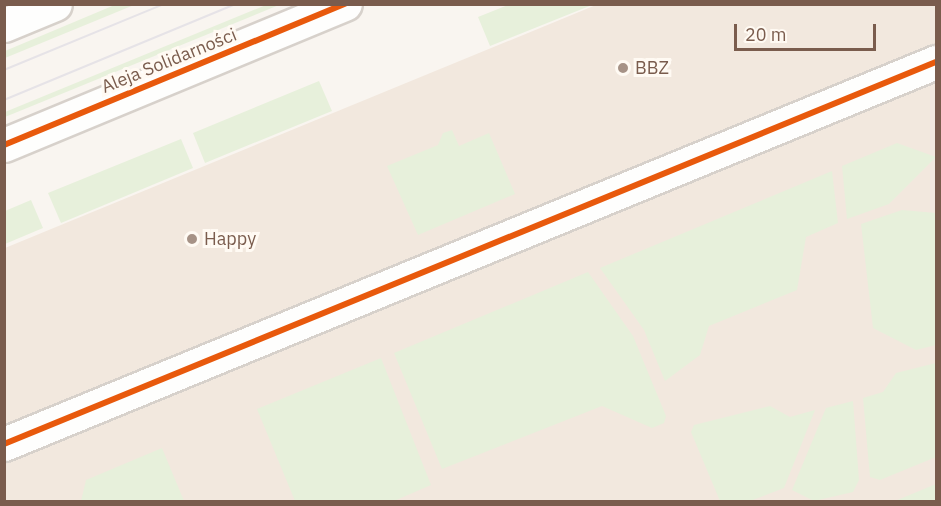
<!DOCTYPE html>
<meta charset="utf-8">
<style>
body{margin:0}
#map{position:relative;width:941px;height:506px;overflow:hidden;background:#f9f5f0;font-family:"IBM Plex Sans",sans-serif}
div>[style]{position:absolute}
[style*='--x']{left:calc(var(--x)*1px);top:calc(var(--y)*1px);width:calc(var(--w)*1px);rotate:calc(var(--a)*1deg)}
.residential>*{inset:0;background:#f2e8de}
.green>*{inset:0;background:#e7f0db}
.roads{filter:drop-shadow(2px 0 #d7d1cb) drop-shadow(-2px 0 #d7d1cb) drop-shadow(0 2px #d7d1cb) drop-shadow(0 -2px #d7d1cb)}
.street>*{height:33px;margin:-16.5px;padding:0 16.5px;transform-origin:16.5px;border-radius:16.5px;background:#fefefd}
.secondary>*{height:33px;margin:-16.5px;padding:0 16.5px;transform-origin:16.5px;border-radius:16.5px;background:#fefefd}
.tram>*{height:1.5px;margin:-0.75px;padding:0 0.75px;transform-origin:0.75px;border-radius:0.75px;background:#e6e3e7}
.cycleway>*{height:6px;margin:-3px;padding:0 3px;transform-origin:3px;border-radius:3px;background:#e8590c}
.dots>*{width:16px;height:16px;translate:-50% -50%;box-sizing:border-box;border:3px solid #fffaf3;border-radius:50%}
span{translate:-50% -50%;white-space:nowrap;text-align:center;line-height:1.15;-webkit-text-stroke:6px #fffaf3;paint-order:stroke}
.street-label{font-size:18px;color:#7a5c4d}
.poi-label{font-size:18px;color:#7a5c4d}
.left{translate:0 -50%;text-align:left}
.frame{position:absolute;inset:0;border:6px solid #7a5c4d;pointer-events:none}
.scale{position:absolute;left:734px;top:24px;width:142px;height:27px;box-sizing:border-box;border:3px solid #7a5c4d;border-top:0;padding-left:8px;font-size:18px;line-height:21px;white-space:nowrap;color:#7a5c4d;-webkit-text-stroke:4px #fffaf3;paint-order:stroke}
</style>
<div id="map">
<div class="residential">
<div style="clip-path:polygon(596px 5px,936px 5px,936px 501px,5px 502px,5px 248px)"></div>
</div>
<div class="green">
<div style="clip-path:polygon(117px 4px,134px 5px,5px 58px,5px 51px)"></div>
<div style="clip-path:polygon(266px 5px,279px 5px,5px 117px,5px 112px)"></div>
<div style="clip-path:polygon(508px 5px,508px 4px,592px 5px,490px 46px,478px 17px)"></div>
<div style="clip-path:polygon(319px 81px,332px 111px,205px 163px,193px 133px)"></div>
<div style="clip-path:polygon(452px 130px,459px 146px,489px 133px,515px 194px,418px 235px,387px 166px,438px 145px,443px 133px)"></div>
<div style="clip-path:polygon(181px 139px,193px 168px,61px 223px,48px 193px)"></div>
<div style="clip-path:polygon(897px 143px,936px 157px,889px 204px,847px 219px,842px 166px)"></div>
<div style="clip-path:polygon(832px 171px,838px 223px,806px 237px,797px 290px,709px 326px,700px 355px,665px 381px,644px 330px,600px 268px)"></div>
<div style="clip-path:polygon(31px 200px,43px 228px,5px 244px,5px 211px)"></div>
<div style="clip-path:polygon(902px 210px,936px 213px,936px 345px,916px 350px,873px 328px,861px 224px)"></div>
<div style="clip-path:polygon(588px 272px,633px 336px,666px 416px,664px 423px,652px 428px,602px 406px,442px 469px,394px 353px)"></div>
<div style="clip-path:polygon(381px 358px,431px 485px,394px 501px,295px 501px,257px 409px)"></div>
<div style="clip-path:polygon(936px 363px,936px 457px,880px 480px,870px 477px,863px 398px,883px 392px,896px 373px)"></div>
<div style="clip-path:polygon(853px 401px,859px 480px,853px 492px,814px 501px,792px 490px,826px 408px)"></div>
<div style="clip-path:polygon(770px 406px,790px 417px,815px 410px,784px 488px,750px 501px,720px 501px,691px 432px,694px 425px)"></div>
<div style="clip-path:polygon(162px 448px,184px 501px,81px 501px,86px 480px)"></div>
<div style="clip-path:polygon(936px 484px,936px 501px,895px 501px)"></div>
</div>
<div class="roads">
<div class="street">
<div style="--x:4;--y:444;--w:1007;--a:-22.29"></div>
</div>
<div class="secondary">
<div style="--x:4;--y:25;--w:55;--a:-22.4"></div>
<div style="--x:4;--y:145;--w:369;--a:-22.5"></div>
</div>
</div>
<div class="tram">
<div style="--x:4;--y:70;--w:173;--a:-22.4"></div>
<div style="--x:4;--y:100;--w:251;--a:-22.5"></div>
</div>
<div class="cycleway">
<div style="--x:4;--y:145;--w:369;--a:-22.5"></div>
<div style="--x:4;--y:444;--w:1007;--a:-22.29"></div>
</div>
<div class="dots">
<div style="left:623px;top:68px;background:#a69286"></div>
<div style="left:192px;top:239px;background:#a69286"></div>
</div>
<div class="street-label">
<span style="left:169px;top:61px;rotate:-22deg">Aleja Solidarności</span>
</div>
<div class="poi-label">
<span class="left" style="left:635px;top:68px">BBZ</span>
<span class="left" style="left:204px;top:239px">Happy</span>
</div>
<div class="frame"></div>
<div class="scale">20 m</div>
</div>
